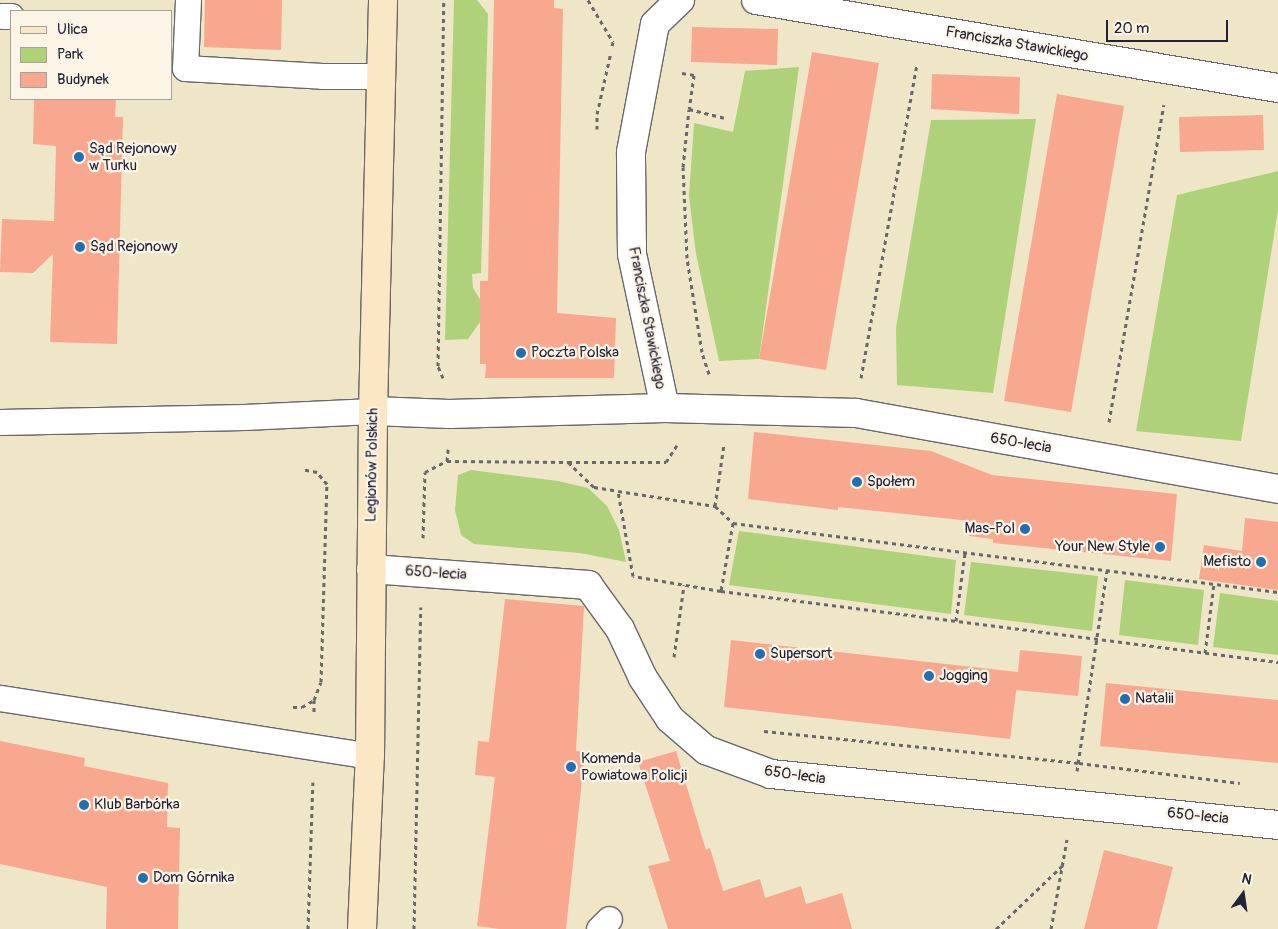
<!DOCTYPE html>
<meta charset="utf-8">
<style>
body{margin:0}
#map{position:relative;width:1278px;height:929px;overflow:hidden;background:#eee6c7;font-family:Pangolin,sans-serif}
div>[style]{position:absolute}
[style*='--x']{left:calc(var(--x)*1px);top:calc(var(--y)*1px);width:calc(var(--w)*1px);rotate:calc(var(--a)*1deg)}
.green>*{inset:0;background:#afd179}
.building>*{inset:0;background:#f8a88f}
.path>*{height:3px;margin-top:-1.5px;transform-origin:0;background:repeating-linear-gradient(90deg,#69676c 0 4px,transparent 0 8px)}
.roads{filter:drop-shadow(1px 0 #69676c) drop-shadow(-1px 0 #69676c) drop-shadow(0 1px #69676c) drop-shadow(0 -1px #69676c)}
.lane>*{height:25px;margin:-12.5px;padding:0 12.5px;transform-origin:12.5px;border-radius:12.5px;background:#fff}
.street>*{height:28px;margin:-14px;padding:0 14px;transform-origin:14px;border-radius:14px;background:#fff}
.secondary>*{height:28px;margin:-14px;padding:0 14px;transform-origin:14px;border-radius:14px;background:#fae7c3}
.dots>*{width:14px;height:14px;translate:-50% -50%;box-sizing:border-box;border:2px solid #fcf5e5;border-radius:50%}
span{translate:-50% -50%;white-space:nowrap;text-align:center;line-height:1.15;-webkit-text-stroke:4.5px #fcf5e5;paint-order:stroke}
.street-label{font-size:15px;color:#22223b}
.poi-label{font-size:15px;color:#22223b}
.left{translate:0 -50%;text-align:left}
.right{translate:-100% -50%;text-align:right}
.legend{position:absolute;left:10px;top:10px;width:162px;height:90px;box-sizing:border-box;background:#fcf5e5;border:1px solid #a5a1a1;margin:0;padding:6px 9px;list-style:none;font-size:15px;color:#22223b}
.legend li{display:flex;align-items:center;gap:10px;height:25px}
.legend b{width:25px;border:1px solid #a5a1a1}
.north{position:absolute;left:1218px;top:869px;width:50px;height:50px;-webkit-text-stroke:4px #fcf5e5;paint-order:stroke;rotate:14deg;font-size:14px;font-weight:700;line-height:20px;text-align:center;color:#22223b}
.north::after{content:'';display:block;margin:auto;width:18px;height:22px;background:#22223b;clip-path:polygon(50% 0,100% 100%,50% 72%,0 100%)}
.scale{position:absolute;left:1106px;top:20px;width:122px;height:22px;box-sizing:border-box;border:2px solid #22223b;border-top:0;padding-left:6px;font-size:15px;line-height:18px;white-space:nowrap;color:#22223b;-webkit-text-stroke:4px #fcf5e5;paint-order:stroke}
</style>
<div id="map">
<div class="green">
<div style="clip-path:polygon(454px 0,477px 0,488px 14px,481px 273px,472px 274px,473px 288px,481px 301px,480px 322px,468px 339px,445px 340px)"></div>
<div style="clip-path:polygon(799px 67px,759px 359px,719px 361px,696px 254px,689px 196px,694px 123px,733px 132px,745px 71px)"></div>
<div style="clip-path:polygon(1036px 119px,993px 393px,897px 385px,896px 328px,931px 120px)"></div>
<div style="clip-path:polygon(1278px 171px,1278px 210px,1241px 441px,1136px 431px,1177px 195px)"></div>
<div style="clip-path:polygon(471px 470px,558px 481px,588px 488px,607px 506px,619px 530px,626px 562px,580px 553px,474px 544px,461px 535px,455px 510px,458px 475px)"></div>
<div style="clip-path:polygon(739px 531px,956px 560px,951px 614px,729px 585px)"></div>
<div style="clip-path:polygon(971px 562px,1098px 576px,1092px 631px,964px 615px)"></div>
<div style="clip-path:polygon(1125px 580px,1204px 590px,1198px 645px,1119px 635px)"></div>
<div style="clip-path:polygon(1220px 593px,1278px 601px,1278px 655px,1213px 647px)"></div>
</div>
<div class="building">
<div style="clip-path:polygon(205px 0,282px 0,281px 50px,204px 47px)"></div>
<div style="clip-path:polygon(494px 0,554px 0,554px 8px,563px 9px,557px 313px,616px 318px,614px 378px,485px 378px,486px 364px,480px 364px,480px 281px,488px 281px)"></div>
<div style="clip-path:polygon(692px 27px,778px 29px,777px 65px,691px 62px)"></div>
<div style="clip-path:polygon(812px 52px,879px 63px,826px 370px,759px 359px)"></div>
<div style="clip-path:polygon(932px 74px,1020px 77px,1019px 114px,931px 109px)"></div>
<div style="clip-path:polygon(1057px 94px,1124px 106px,1071px 412px,1004px 401px)"></div>
<div style="clip-path:polygon(34px 99px,116px 99px,115px 117px,123px 117px,117px 344px,50px 342px,53px 254px,33px 273px,0 272px,2px 219px,54px 221px,56px 146px,33px 144px)"></div>
<div style="clip-path:polygon(1263px 115px,1264px 150px,1180px 152px,1179px 117px)"></div>
<div style="clip-path:polygon(754px 432px,931px 451px,992px 475px,1177px 494px,1171px 561px,993px 543px,993px 539px,969px 536px,971px 521px,838px 507px,838px 510px,748px 499px)"></div>
<div style="clip-path:polygon(1245px 518px,1278px 522px,1278px 590px,1199px 579px,1204px 545px,1242px 551px)"></div>
<div style="clip-path:polygon(505px 599px,584px 606px,576px 751px,585px 752px,566px 929px,499px 929px,477px 926px,495px 777px,475px 775px,478px 741px,489px 742px)"></div>
<div style="clip-path:polygon(731px 640px,1018px 672px,1020px 650px,1082px 656px,1078px 696px,1016px 690px,1017px 684px,1010px 739px,724px 707px)"></div>
<div style="clip-path:polygon(1106px 683px,1278px 700px,1278px 763px,1100px 746px)"></div>
<div style="clip-path:polygon(0 741px,85px 758px,84px 766px,168px 783px,167px 827px,180px 828px,178px 929px,106px 929px,107px 887px,0 864px)"></div>
<div style="clip-path:polygon(676px 751px,706px 850px,710px 848px,723px 891px,760px 879px,765px 898px,801px 886px,806px 904px,842px 893px,852px 929px,668px 929px,648px 866px,670px 861px,638px 762px)"></div>
<div style="clip-path:polygon(1104px 850px,1173px 867px,1157px 929px,1084px 929px)"></div>
</div>
<div class="path">
<div style="--x:588;--y:0;--w:49;--a:59.2"></div>
<div style="--x:613;--y:42;--w:4;--a:104"></div>
<div style="--x:682;--y:73;--w:12;--a:9"></div>
<div style="--x:694;--y:75;--w:34;--a:98"></div>
<div style="--x:597;--y:129;--w:15;--a:-90"></div>
<div style="--x:597;--y:114;--w:64;--a:-77.3"></div>
<div style="--x:709;--y:374;--w:23;--a:-108"></div>
<div style="--x:702;--y:352;--w:95;--a:-99.1"></div>
<div style="--x:687;--y:258;--w:91;--a:-92.5"></div>
<div style="--x:683;--y:167;--w:58;--a:-84.1"></div>
<div style="--x:689;--y:109;--w:36;--a:14"></div>
<div style="--x:443;--y:378;--w:13;--a:-113"></div>
<div style="--x:438;--y:366;--w:366;--a:-89.1"></div>
<div style="--x:861;--y:378;--w:319;--a:-79.9"></div>
<div style="--x:1109;--y:422;--w:322;--a:-80.2"></div>
<div style="--x:447;--y:461;--w:12;--a:-85"></div>
<div style="--x:568;--y:462;--w:98;--a:0"></div>
<div style="--x:666;--y:462;--w:20;--a:-57"></div>
<div style="--x:715;--y:506;--w:63;--a:-81.7"></div>
<div style="--x:733;--y:523;--w:69;--a:100"></div>
<div style="--x:721;--y:591;--w:89;--a:-170.3"></div>
<div style="--x:633;--y:576;--w:86;--a:-100"></div>
<div style="--x:618;--y:491;--w:98;--a:8.8"></div>
<div style="--x:715;--y:506;--w:25;--a:43"></div>
<div style="--x:733;--y:523;--w:549;--a:7.22"></div>
<div style="--x:423;--y:538;--w:66;--a:-88.3"></div>
<div style="--x:425;--y:472;--w:25;--a:-27"></div>
<div style="--x:447;--y:461;--w:121;--a:0.5"></div>
<div style="--x:568;--y:462;--w:36;--a:44"></div>
<div style="--x:594;--y:487;--w:24;--a:9"></div>
<div style="--x:721;--y:591;--w:562;--a:7.26"></div>
<div style="--x:956;--y:621;--w:69;--a:-82.5"></div>
<div style="--x:1205;--y:653;--w:70;--a:-82.6"></div>
<div style="--x:674;--y:657;--w:73;--a:-82.1"></div>
<div style="--x:314;--y:700;--w:14;--a:90"></div>
<div style="--x:293;--y:707;--w:9;--a:0"></div>
<div style="--x:302;--y:707;--w:14;--a:-30"></div>
<div style="--x:314;--y:700;--w:19;--a:-69"></div>
<div style="--x:321;--y:682;--w:198;--a:-88.3"></div>
<div style="--x:327;--y:484;--w:16;--a:-130"></div>
<div style="--x:317;--y:472;--w:16;--a:-169"></div>
<div style="--x:764;--y:731;--w:317;--a:5.8"></div>
<div style="--x:1079;--y:763;--w:162;--a:7.1"></div>
<div style="--x:1077;--y:771;--w:202;--a:-81.5"></div>
<div style="--x:308;--y:929;--w:147;--a:-88.1"></div>
<div style="--x:414;--y:929;--w:322;--a:-88.8"></div>
<div style="--x:996;--y:929;--w:93;--a:-43.7"></div>
<div style="--x:1051;--y:929;--w:91;--a:-79.9"></div>
</div>
<div class="roads">
<div class="lane">
<div style="--x:188;--y:0;--w:68;--a:92.5"></div>
<div style="--x:185;--y:68;--w:137;--a:3.3"></div>
<div style="--x:322;--y:76;--w:59;--a:0"></div>
<div style="--x:2;--y:16;--w:9;--a:0"></div>
<div style="--x:0;--y:422;--w:244;--a:-1.2"></div>
<div style="--x:244;--y:417;--w:129;--a:-2.7"></div>
<div style="--x:0;--y:698;--w:375;--a:8.9"></div>
<div style="--x:599;--y:929;--w:14;--a:-45"></div>
</div>
<div class="street">
<div style="--x:756;--y:0;--w:529;--a:9.57"></div>
<div style="--x:665;--y:408;--w:157;--a:-102.1"></div>
<div style="--x:632;--y:254;--w:102;--a:-90.6"></div>
<div style="--x:631;--y:152;--w:130;--a:-79.4"></div>
<div style="--x:655;--y:24;--w:35;--a:-44"></div>
<div style="--x:373;--y:411;--w:76;--a:2.3"></div>
<div style="--x:449;--y:414;--w:216;--a:-1.6"></div>
<div style="--x:665;--y:408;--w:191;--a:1.5"></div>
<div style="--x:856;--y:413;--w:429;--a:10.2"></div>
<div style="--x:371;--y:569;--w:218;--a:4.2"></div>
<div style="--x:588;--y:585;--w:54;--a:54"></div>
<div style="--x:620;--y:629;--w:54;--a:64.9"></div>
<div style="--x:643;--y:678;--w:49;--a:56.6"></div>
<div style="--x:670;--y:719;--w:48;--a:40.7"></div>
<div style="--x:706;--y:750;--w:69;--a:20.3"></div>
<div style="--x:771;--y:774;--w:510;--a:5.74"></div>
</div>
<div class="secondary">
<div style="--x:362;--y:929;--w:173;--a:-87.4"></div>
<div style="--x:370;--y:756;--w:345;--a:-89.5"></div>
<div style="--x:373;--y:411;--w:411;--a:-88.6"></div>
</div>
</div>
<div class="dots">
<div style="left:79px;top:157px;background:#1f6fb2"></div>
<div style="left:80px;top:247px;background:#1f6fb2"></div>
<div style="left:521px;top:353px;background:#1f6fb2"></div>
<div style="left:857px;top:482px;background:#1f6fb2"></div>
<div style="left:1025px;top:529px;background:#1f6fb2"></div>
<div style="left:1160px;top:547px;background:#1f6fb2"></div>
<div style="left:1261px;top:562px;background:#1f6fb2"></div>
<div style="left:760px;top:654px;background:#1f6fb2"></div>
<div style="left:929px;top:676px;background:#1f6fb2"></div>
<div style="left:1125px;top:699px;background:#1f6fb2"></div>
<div style="left:571px;top:767px;background:#1f6fb2"></div>
<div style="left:84px;top:805px;background:#1f6fb2"></div>
<div style="left:143px;top:878px;background:#1f6fb2"></div>
</div>
<div class="street-label">
<span style="left:1017px;top:44px;rotate:10deg">Franciszka Stawickiego</span>
<span style="left:647px;top:318px;rotate:79deg">Franciszka Stawickiego</span>
<span style="left:1021px;top:443px;rotate:10deg">650-lecia</span>
<span style="left:372px;top:465px;rotate:-89deg">Legionów Polskich</span>
<span style="left:436px;top:573px;rotate:4deg">650-lecia</span>
<span style="left:795px;top:775px;rotate:8deg">650-lecia</span>
<span style="left:1198px;top:816px;rotate:6deg">650-lecia</span>
</div>
<div class="poi-label">
<span class="left" style="left:89px;top:157px">Sąd Rejonowy<br>w Turku</span>
<span class="left" style="left:90px;top:247px">Sąd Rejonowy</span>
<span class="left" style="left:531px;top:353px">Poczta Polska</span>
<span class="left" style="left:867px;top:482px">Społem</span>
<span class="right" style="left:1015px;top:529px">Mas-Pol</span>
<span class="right" style="left:1150px;top:547px">Your New Style</span>
<span class="right" style="left:1251px;top:562px">Mefisto</span>
<span class="left" style="left:770px;top:654px">Supersort</span>
<span class="left" style="left:939px;top:676px">Jogging</span>
<span class="left" style="left:1135px;top:699px">Natalii</span>
<span class="left" style="left:581px;top:767px">Komenda<br>Powiatowa Policji</span>
<span class="left" style="left:94px;top:805px">Klub Barbórka</span>
<span class="left" style="left:153px;top:878px">Dom Górnika</span>
</div>
<ul class="legend">
<li><b style="height:6px;background:#fae7c3"></b>Ulica</li>
<li><b style="height:14px;background:#afd179"></b>Park</li>
<li><b style="height:14px;background:#f8a88f"></b>Budynek</li>
</ul>
<div class="north">N</div>
<div class="scale">20 m</div>
</div>
